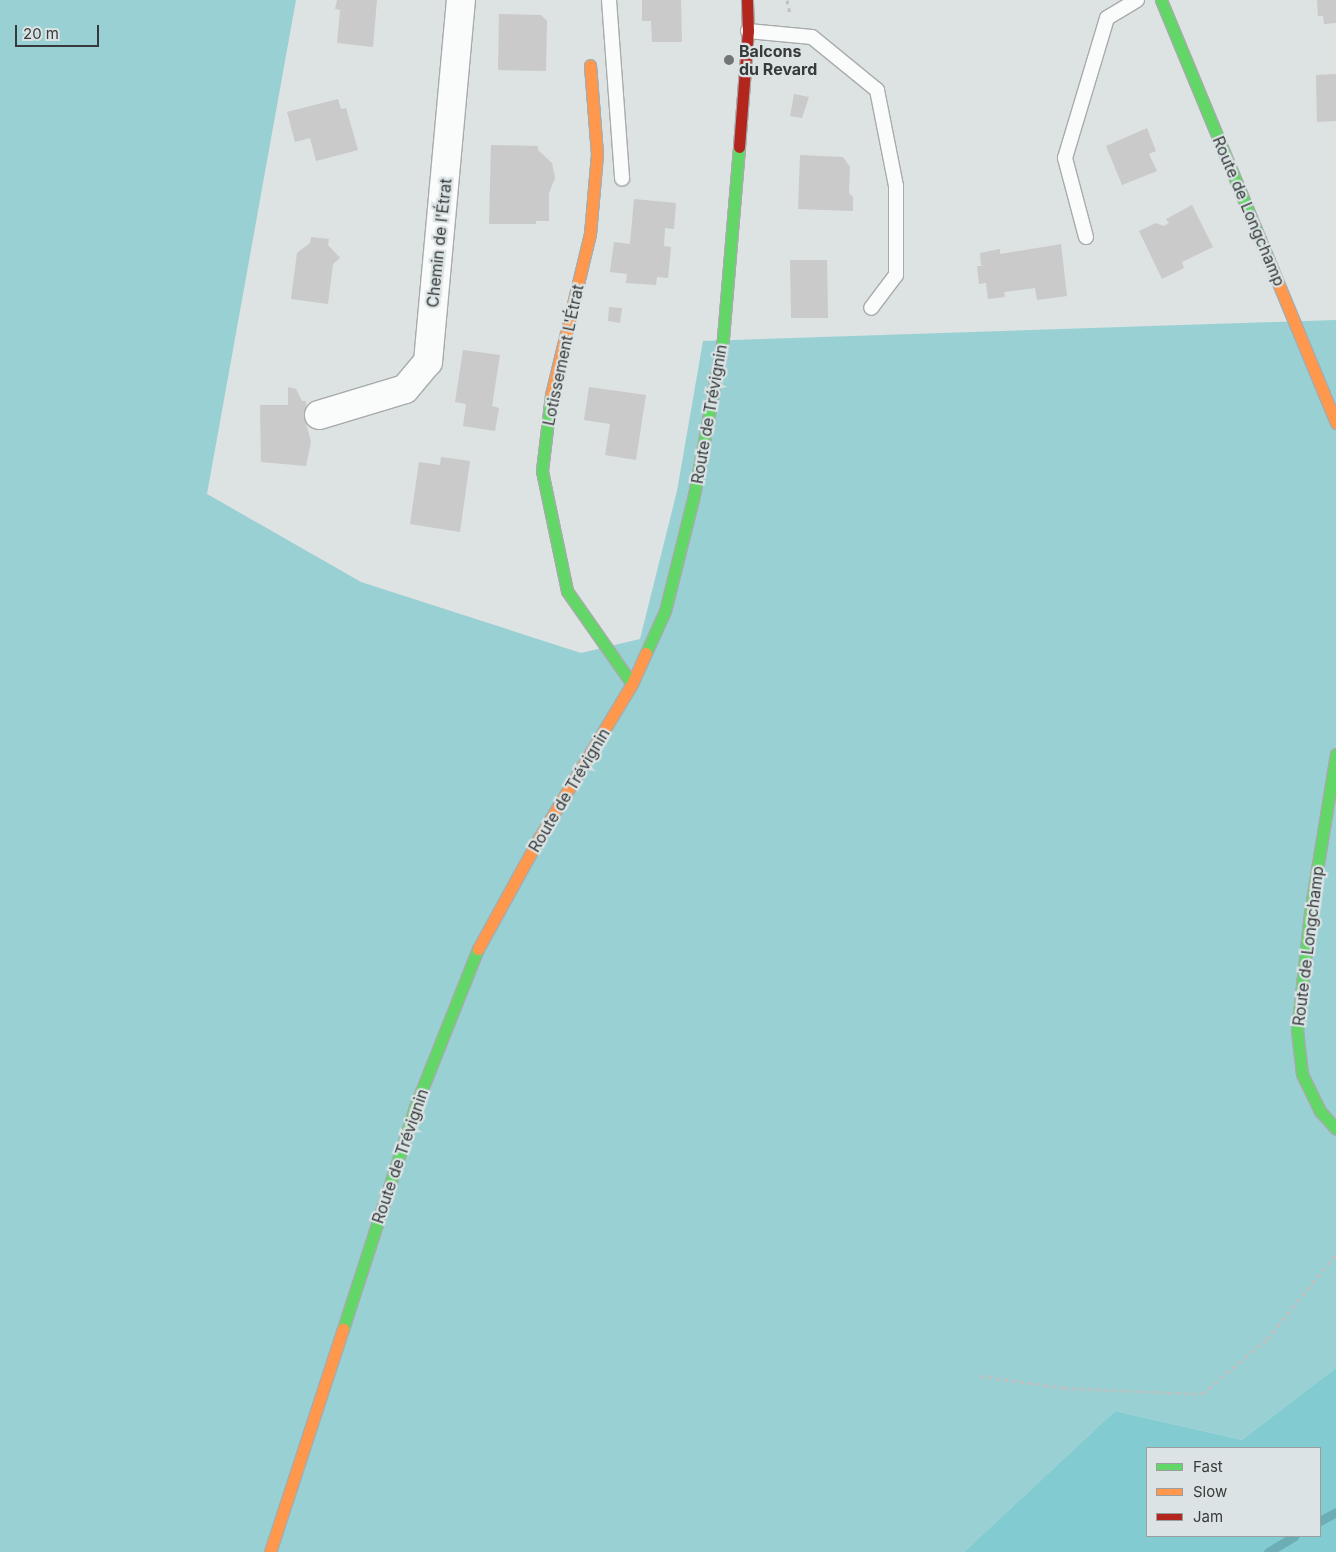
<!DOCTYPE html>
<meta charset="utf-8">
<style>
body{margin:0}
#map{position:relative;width:1336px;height:1552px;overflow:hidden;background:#dde2e2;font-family:Inter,sans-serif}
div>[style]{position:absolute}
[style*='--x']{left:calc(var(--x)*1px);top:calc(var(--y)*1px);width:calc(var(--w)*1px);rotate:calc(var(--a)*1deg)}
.green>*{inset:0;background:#99d0d4}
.forest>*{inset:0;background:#82cbd0}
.stream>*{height:9px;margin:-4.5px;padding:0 4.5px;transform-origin:4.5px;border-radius:4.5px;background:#6caeb3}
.building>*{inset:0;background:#c9cac9}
.path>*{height:3px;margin-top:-1.5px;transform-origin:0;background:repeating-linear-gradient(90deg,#bfc1c1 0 4px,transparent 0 8px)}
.roads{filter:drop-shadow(1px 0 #a8abab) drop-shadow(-1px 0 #a8abab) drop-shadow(0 1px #a8abab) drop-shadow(0 -1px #a8abab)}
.lane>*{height:14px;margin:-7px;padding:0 7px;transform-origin:7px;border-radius:7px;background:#fafbfb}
.street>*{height:28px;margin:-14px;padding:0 14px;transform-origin:14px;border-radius:14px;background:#fafbfb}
.fast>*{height:11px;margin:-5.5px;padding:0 5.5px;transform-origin:5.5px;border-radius:5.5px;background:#63d668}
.slow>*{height:11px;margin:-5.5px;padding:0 5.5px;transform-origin:5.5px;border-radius:5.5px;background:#ff974d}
.jam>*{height:11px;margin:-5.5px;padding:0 5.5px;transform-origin:5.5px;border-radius:5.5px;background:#b3261e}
.dots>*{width:14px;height:14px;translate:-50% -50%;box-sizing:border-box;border:2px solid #dbe3e4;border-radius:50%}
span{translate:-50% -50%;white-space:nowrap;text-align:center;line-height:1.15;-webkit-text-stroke:4.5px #dbe3e4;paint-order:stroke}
.poi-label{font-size:16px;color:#373a3b;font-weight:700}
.left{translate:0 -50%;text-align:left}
.street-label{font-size:16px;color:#373a3b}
.legend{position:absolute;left:1146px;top:1447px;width:175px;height:90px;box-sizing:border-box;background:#dbe3e4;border:1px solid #999fa0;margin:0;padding:6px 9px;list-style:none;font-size:15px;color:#373a3b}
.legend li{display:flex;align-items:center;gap:10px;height:25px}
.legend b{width:25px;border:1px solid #999fa0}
.scale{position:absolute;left:15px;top:25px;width:84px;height:22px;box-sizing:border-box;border:2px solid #373a3b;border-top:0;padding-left:6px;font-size:15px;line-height:18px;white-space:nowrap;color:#373a3b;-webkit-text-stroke:4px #dbe3e4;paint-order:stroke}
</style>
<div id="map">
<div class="green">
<div style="clip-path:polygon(0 0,296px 0,207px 494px,361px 582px,581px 653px,640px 639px,677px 491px,703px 341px,1336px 320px,1336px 1368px,1242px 1440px,1115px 1411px,964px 1552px,0 1552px)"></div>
</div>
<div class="forest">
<div style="clip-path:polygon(evenodd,1336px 1368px,1336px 1552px,964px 1552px,1115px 1411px,1242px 1440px,1336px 1368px,1147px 1448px,1320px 1448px,1320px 1536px,1147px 1536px,1147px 1448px)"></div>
</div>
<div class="stream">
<div style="--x:1320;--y:1521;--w:18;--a:-29"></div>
<div style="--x:1268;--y:1552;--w:31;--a:-31"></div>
</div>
<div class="building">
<div style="clip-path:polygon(337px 0,377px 0,373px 47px,337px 43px,340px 10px,335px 9px)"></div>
<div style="clip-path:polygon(642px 0,681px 0,682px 42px,652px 42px,651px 21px,642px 21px)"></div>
<div style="clip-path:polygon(1317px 0,1336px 0,1336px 23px,1324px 24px,1323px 16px,1318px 16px)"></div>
<div style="clip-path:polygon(499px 14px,541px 15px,547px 21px,546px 71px,498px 70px)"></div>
<div style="clip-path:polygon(1336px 74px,1336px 121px,1317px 122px,1316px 75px)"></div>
<div style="clip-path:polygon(794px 94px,809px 97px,802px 118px,790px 116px)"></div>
<div style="clip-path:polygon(338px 99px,341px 109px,346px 108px,358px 150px,316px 161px,310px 138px,295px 142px,287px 112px)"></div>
<div style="clip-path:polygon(1147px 128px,1156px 151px,1149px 154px,1157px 171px,1122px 185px,1106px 146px)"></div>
<div style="clip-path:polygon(491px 145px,538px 146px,538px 150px,552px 163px,555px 178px,549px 193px,549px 221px,536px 221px,536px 224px,489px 224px)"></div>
<div style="clip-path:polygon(800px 155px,843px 157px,850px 167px,849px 193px,853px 197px,853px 211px,798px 209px)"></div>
<div style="clip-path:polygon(634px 199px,676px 203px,674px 229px,665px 228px,664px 246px,671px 247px,668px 278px,657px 277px,656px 285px,626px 283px,627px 274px,610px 272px,614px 242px,630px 244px)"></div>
<div style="clip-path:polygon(1192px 205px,1213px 247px,1182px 262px,1184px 268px,1162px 279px,1139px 231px,1156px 223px,1164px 226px,1169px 223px,1166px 219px)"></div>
<div style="clip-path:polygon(311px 237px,329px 239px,328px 245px,340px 258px,333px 264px,328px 304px,291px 299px,297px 253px,310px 243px)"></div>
<div style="clip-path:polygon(1061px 244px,1067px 296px,1037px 300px,1035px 288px,1004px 292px,1005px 297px,988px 299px,986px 283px,979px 284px,977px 266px,984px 266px,981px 265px,980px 253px,1000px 249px,1000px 254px)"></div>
<div style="clip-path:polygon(790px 260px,827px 260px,828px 318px,791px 318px)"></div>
<div style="clip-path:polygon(609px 307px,622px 308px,620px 323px,608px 321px)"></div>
<div style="clip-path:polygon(463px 350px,500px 355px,492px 406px,499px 408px,495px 431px,463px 426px,466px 404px,455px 402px)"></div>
<div style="clip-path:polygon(288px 387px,296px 389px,302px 401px,306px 401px,306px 423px,311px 442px,306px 466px,261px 462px,260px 405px,288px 405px)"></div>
<div style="clip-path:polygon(589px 387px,646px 395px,636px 460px,605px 455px,610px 424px,584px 420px)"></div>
<div style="clip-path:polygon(441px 457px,470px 461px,460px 532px,410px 524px,419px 462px,440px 465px)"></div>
</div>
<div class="path">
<div style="--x:787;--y:0;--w:14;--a:78"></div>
<div style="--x:980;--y:1376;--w:86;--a:8"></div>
<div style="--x:1065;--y:1388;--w:137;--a:2.5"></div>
<div style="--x:1202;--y:1394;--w:85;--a:-40.2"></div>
<div style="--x:1267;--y:1339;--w:109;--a:-50.9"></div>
</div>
<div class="roads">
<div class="lane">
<div style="--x:609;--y:0;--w:179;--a:85.8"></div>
<div style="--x:748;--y:31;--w:64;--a:5.4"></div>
<div style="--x:812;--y:37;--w:84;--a:39.2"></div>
<div style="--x:877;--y:90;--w:98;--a:78.8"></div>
<div style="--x:896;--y:186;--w:89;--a:90"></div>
<div style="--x:896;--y:275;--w:41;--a:127.1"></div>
<div style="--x:1086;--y:237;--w:82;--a:-104.9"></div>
<div style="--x:1065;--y:158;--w:146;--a:-73.3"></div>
<div style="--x:1107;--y:18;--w:35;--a:-31"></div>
</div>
<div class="street">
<div style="--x:319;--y:415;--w:90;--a:-16.8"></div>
<div style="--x:405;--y:389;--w:35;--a:-50"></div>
<div style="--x:428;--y:362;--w:364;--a:-84.8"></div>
</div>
<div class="fast">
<div style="--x:1161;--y:0;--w:282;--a:67.5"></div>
<div style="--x:551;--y:395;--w:77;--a:96.8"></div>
<div style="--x:542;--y:471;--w:123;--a:78.2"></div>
<div style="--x:567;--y:591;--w:113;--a:55"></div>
<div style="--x:646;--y:653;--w:46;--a:-65.7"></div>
<div style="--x:665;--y:611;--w:120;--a:-76"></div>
<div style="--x:694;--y:495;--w:160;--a:-79.5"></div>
<div style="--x:723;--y:338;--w:192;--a:-85.2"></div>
<div style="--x:1336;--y:754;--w:161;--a:99.3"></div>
<div style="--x:1310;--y:913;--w:118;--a:96.3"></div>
<div style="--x:1297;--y:1030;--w:44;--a:83.5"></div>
<div style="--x:1302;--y:1074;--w:41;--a:64.1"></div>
<div style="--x:1320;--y:1111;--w:24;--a:48"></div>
<div style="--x:343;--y:1329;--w:233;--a:-72"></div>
<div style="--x:415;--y:1107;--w:170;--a:-68.3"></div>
</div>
<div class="slow">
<div style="--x:1269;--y:261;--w:175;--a:67.5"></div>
<div style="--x:551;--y:395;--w:166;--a:-76.4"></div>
<div style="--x:590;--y:234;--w:80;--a:-85"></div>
<div style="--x:597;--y:154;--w:89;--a:-94.5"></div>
<div style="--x:478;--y:949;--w:127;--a:-61.2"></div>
<div style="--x:539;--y:838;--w:180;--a:-58.9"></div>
<div style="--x:632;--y:684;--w:34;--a:-66"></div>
<div style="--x:270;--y:1552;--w:235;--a:-71.9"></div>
</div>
<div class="jam">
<div style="--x:739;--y:147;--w:116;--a:-85.6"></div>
<div style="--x:748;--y:31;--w:31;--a:-92"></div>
</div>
</div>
<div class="dots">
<div style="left:729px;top:60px;background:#717575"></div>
</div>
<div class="poi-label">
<span class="left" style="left:739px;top:60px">Balcons<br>du Revard</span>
</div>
<div class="street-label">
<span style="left:1249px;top:211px;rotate:67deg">Route de Longchamp</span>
<span style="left:439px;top:243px;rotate:-84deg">Chemin de l'Étrat</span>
<span style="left:563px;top:355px;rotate:-78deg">Lotissement L'Étrat</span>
<span style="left:709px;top:414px;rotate:-80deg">Route de Trévignin</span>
<span style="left:569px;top:790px;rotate:-59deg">Route de Trévignin</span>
<span style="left:1308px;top:946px;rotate:-83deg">Route de Longchamp</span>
<span style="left:400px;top:1156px;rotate:-71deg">Route de Trévignin</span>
</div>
<ul class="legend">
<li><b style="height:6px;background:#63d668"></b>Fast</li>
<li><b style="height:6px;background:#ff974d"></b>Slow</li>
<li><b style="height:6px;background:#b3261e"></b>Jam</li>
</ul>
<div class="scale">20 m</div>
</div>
